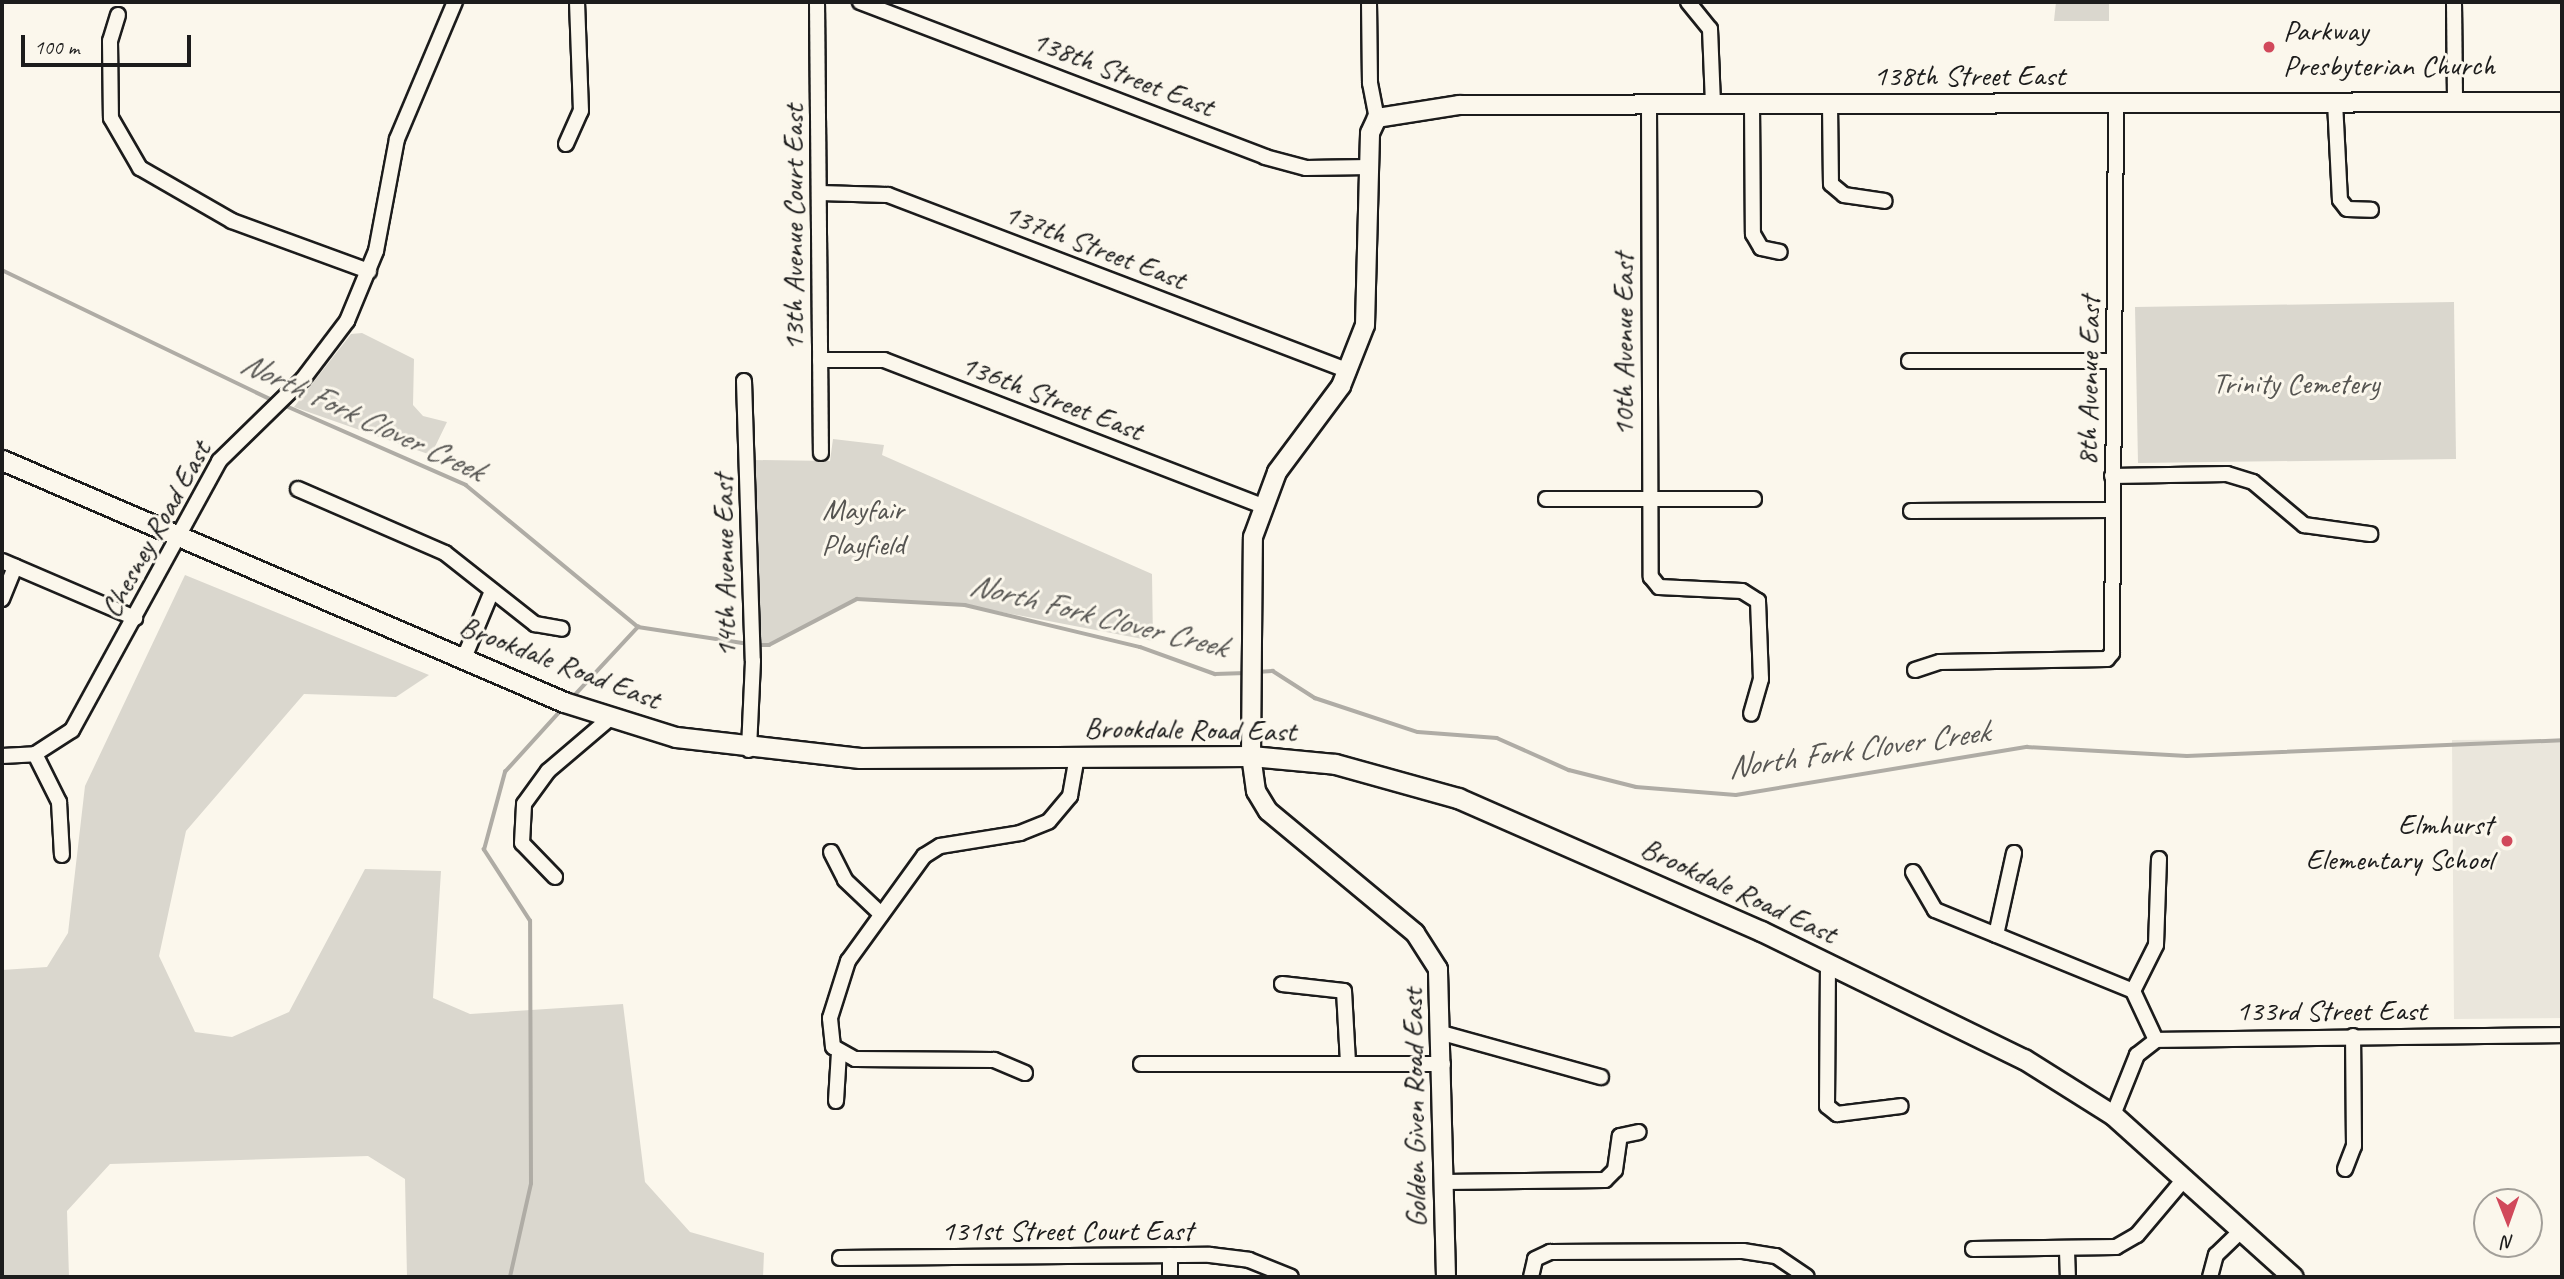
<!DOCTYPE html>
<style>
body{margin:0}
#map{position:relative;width:2564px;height:1279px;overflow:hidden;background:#fbf7ec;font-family:Caveat,sans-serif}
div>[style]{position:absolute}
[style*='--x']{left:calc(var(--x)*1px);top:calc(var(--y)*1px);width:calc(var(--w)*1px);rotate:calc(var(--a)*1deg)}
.built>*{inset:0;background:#eae6dc}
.green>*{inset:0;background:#dad7ce}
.stream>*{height:3.5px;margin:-1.75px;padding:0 1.75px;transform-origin:1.75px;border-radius:1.75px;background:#afaca5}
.roads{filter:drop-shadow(2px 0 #1c1c1c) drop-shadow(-2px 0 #1c1c1c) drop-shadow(0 2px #1c1c1c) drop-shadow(0 -2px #1c1c1c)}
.minor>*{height:14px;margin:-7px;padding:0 7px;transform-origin:7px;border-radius:7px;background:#fbf7ec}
.tertiary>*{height:18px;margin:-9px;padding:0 9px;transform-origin:9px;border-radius:9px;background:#fbf7ec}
.secondary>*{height:19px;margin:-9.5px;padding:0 9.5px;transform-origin:9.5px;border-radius:9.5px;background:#fbf7ec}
.dots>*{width:19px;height:19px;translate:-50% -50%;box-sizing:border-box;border:4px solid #fbf7ec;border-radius:50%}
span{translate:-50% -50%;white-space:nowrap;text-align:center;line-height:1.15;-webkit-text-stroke:6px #fbf7ec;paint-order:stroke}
.poi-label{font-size:30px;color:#1c1c1c}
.left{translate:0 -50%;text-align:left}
.right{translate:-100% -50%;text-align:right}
.street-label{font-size:30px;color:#1c1c1c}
.park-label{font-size:30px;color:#555451}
.water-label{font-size:32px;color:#575653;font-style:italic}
.frame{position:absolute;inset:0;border:4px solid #1c1c1c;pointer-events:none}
.north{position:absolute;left:2473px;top:1188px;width:70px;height:70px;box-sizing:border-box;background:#fbf7ec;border:2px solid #a29f99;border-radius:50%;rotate:179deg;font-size:19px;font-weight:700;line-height:28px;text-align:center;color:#1c1c1c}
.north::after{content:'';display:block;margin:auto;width:24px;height:32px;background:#d1495b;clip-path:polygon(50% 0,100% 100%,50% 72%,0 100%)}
.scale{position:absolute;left:21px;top:35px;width:170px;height:32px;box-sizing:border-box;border:4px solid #1c1c1c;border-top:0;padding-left:9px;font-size:21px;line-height:24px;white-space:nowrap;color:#1c1c1c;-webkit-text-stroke:5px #fbf7ec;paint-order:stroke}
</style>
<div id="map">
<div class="built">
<div style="clip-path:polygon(2562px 739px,2562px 1018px,2454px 1019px,2452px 740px)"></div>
</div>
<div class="green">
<div style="clip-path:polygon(2056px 2px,2109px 2px,2109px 21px,2054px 21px)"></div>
<div style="clip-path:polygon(2454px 302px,2456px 459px,2138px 463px,2135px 307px)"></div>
<div style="clip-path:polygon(362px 333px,414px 359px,413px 405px,423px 416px,447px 422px,431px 455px,294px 407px,351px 334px)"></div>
<div style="clip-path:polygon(833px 439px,884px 445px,882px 455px,1152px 574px,1153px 641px,965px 605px,857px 599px,769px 645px,757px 645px,754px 460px,830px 461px)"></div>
<div style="clip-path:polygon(185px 575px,429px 675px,396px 697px,304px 694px,186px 831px,159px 956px,195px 1032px,232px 1037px,289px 1012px,365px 869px,441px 871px,433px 998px,470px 1014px,623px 1004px,645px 1182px,690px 1232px,764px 1253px,763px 1277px,407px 1277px,405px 1179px,368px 1156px,110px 1164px,67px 1211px,69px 1277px,2px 1277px,2px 970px,47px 967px,68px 933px,85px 786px)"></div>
</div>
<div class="stream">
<div style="--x:2;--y:270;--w:302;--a:25.7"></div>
<div style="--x:284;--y:405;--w:199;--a:23.7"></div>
<div style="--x:466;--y:485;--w:223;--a:39.5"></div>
<div style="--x:638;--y:627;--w:112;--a:8.7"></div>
<div style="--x:757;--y:645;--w:12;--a:0"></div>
<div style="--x:769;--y:645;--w:99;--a:-27.6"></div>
<div style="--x:857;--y:599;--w:108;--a:3.2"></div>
<div style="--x:965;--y:605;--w:180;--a:13.5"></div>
<div style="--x:1140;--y:647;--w:80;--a:19.8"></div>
<div style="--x:1215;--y:674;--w:31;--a:-2"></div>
<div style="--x:1257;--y:672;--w:16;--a:-4"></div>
<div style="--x:1273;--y:671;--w:50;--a:32.7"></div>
<div style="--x:1315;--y:698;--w:108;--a:18.3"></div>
<div style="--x:1418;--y:732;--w:79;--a:4.3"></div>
<div style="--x:1497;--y:738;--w:79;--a:24"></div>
<div style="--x:1569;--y:770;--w:69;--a:14.2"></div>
<div style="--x:1636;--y:787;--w:100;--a:4.6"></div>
<div style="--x:1736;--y:795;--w:295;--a:-9.4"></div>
<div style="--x:2027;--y:747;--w:160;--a:3.2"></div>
<div style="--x:2187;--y:756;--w:375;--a:-2.4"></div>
<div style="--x:573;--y:697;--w:96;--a:-47.1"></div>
<div style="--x:510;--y:1277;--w:95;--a:-77.3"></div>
<div style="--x:531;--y:1184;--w:263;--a:-90.2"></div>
<div style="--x:530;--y:921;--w:85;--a:-122.9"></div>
<div style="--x:484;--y:850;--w:81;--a:-74.9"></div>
<div style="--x:505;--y:772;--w:86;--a:-47.8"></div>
</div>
<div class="roads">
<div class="minor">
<div style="--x:817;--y:2;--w:451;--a:89.5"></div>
<div style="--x:860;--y:2;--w:434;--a:20.9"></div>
<div style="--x:1265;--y:157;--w:42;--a:15"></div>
<div style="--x:1306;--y:168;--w:64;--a:-0.9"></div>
<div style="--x:1369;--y:2;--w:81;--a:89.3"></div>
<div style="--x:1370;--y:83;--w:36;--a:79"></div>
<div style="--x:1688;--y:2;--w:35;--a:51"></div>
<div style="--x:1710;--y:29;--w:75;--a:87.7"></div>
<div style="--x:2454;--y:2;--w:99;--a:89.4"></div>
<div style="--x:118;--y:15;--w:27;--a:107"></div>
<div style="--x:110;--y:41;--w:77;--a:89.3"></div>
<div style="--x:111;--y:118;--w:58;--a:59.9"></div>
<div style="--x:140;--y:168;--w:106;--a:29.9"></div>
<div style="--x:232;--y:221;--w:146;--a:20.1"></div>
<div style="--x:2335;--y:102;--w:98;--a:87.1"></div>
<div style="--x:2340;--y:200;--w:11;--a:52"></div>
<div style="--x:2347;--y:209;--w:24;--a:2"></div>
<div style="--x:1752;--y:104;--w:130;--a:89.6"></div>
<div style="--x:1753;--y:234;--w:16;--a:60"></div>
<div style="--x:1761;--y:248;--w:19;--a:12"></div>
<div style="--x:1830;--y:104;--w:80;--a:89.3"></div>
<div style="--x:1831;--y:184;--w:17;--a:40"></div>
<div style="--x:1844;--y:195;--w:41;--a:8.3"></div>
<div style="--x:1649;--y:105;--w:472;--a:89.8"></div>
<div style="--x:1651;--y:577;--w:13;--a:51"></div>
<div style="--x:1659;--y:587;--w:83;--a:2.8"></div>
<div style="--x:1742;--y:591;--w:19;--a:32"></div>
<div style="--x:1758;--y:601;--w:78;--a:87.8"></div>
<div style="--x:1761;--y:679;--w:36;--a:106"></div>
<div style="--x:566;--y:144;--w:36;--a:-66"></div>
<div style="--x:581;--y:111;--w:109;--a:-92.1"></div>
<div style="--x:819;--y:193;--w:69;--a:1.7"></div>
<div style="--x:888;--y:195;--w:493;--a:20.9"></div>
<div style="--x:820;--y:360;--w:64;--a:0"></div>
<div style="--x:884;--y:360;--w:403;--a:21.1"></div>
<div style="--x:1909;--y:361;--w:204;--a:0"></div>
<div style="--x:744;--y:381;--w:280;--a:88.2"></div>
<div style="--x:753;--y:661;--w:89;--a:92.6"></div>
<div style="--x:2112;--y:476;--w:115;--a:-1"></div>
<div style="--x:2227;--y:474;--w:27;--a:17"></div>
<div style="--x:2253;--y:482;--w:67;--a:40.1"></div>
<div style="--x:2304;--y:525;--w:67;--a:7.8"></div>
<div style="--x:298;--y:489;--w:160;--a:23.5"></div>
<div style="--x:445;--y:553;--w:115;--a:38.3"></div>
<div style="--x:535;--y:624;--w:27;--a:10"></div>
<div style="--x:1546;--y:499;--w:208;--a:0"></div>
<div style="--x:1911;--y:511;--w:201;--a:-0.3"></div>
<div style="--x:2;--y:561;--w:145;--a:23.2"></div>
<div style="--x:2;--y:599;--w:35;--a:-68"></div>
<div style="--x:464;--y:658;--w:73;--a:-67.3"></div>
<div style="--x:1915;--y:670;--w:26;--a:-18"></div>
<div style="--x:1940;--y:662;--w:167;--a:-1"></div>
<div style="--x:2107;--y:659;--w:8;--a:-50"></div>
<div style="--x:2112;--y:653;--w:550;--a:-89.58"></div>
<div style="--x:35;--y:754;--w:54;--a:63.4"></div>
<div style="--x:59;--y:802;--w:53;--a:86.8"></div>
<div style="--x:2;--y:756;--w:33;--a:-3"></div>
<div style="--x:35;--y:754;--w:44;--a:-33"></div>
<div style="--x:72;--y:730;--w:307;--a:-61.3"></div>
<div style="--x:219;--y:461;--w:117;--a:-44.3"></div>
<div style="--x:303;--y:379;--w:73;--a:-52.8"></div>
<div style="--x:347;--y:321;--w:76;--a:-67.5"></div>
<div style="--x:376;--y:251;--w:114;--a:-79.4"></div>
<div style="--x:397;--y:139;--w:149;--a:-67.1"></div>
<div style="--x:831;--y:852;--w:31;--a:63"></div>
<div style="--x:845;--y:880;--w:50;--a:43.4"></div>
<div style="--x:1913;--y:872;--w:44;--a:59.9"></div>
<div style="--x:1935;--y:910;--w:214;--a:22.2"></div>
<div style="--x:555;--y:877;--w:47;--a:-134.1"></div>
<div style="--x:522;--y:843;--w:39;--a:-87"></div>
<div style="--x:524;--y:804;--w:41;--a:-54"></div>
<div style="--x:548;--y:771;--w:80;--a:-40.4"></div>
<div style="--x:1996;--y:935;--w:84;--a:-77.6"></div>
<div style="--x:1828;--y:963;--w:143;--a:90.4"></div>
<div style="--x:1827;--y:1106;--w:13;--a:39"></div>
<div style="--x:1837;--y:1114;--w:64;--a:-7.1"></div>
<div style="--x:1282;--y:984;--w:62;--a:6.4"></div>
<div style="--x:1344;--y:991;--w:72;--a:86.8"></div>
<div style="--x:2133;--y:991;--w:51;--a:-63.4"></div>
<div style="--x:2156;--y:945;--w:86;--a:-88"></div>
<div style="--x:2133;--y:991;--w:54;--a:64.9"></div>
<div style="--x:1442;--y:1033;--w:165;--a:15.5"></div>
<div style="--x:1141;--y:1064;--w:302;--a:0"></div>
<div style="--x:1025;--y:1073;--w:34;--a:-157"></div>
<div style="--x:994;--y:1060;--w:139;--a:-179.6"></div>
<div style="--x:855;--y:1059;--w:25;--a:-151"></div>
<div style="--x:833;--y:1047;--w:29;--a:-96"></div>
<div style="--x:830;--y:1018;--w:60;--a:-72.5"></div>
<div style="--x:848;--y:961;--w:130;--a:-54.1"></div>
<div style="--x:924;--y:856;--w:19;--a:-32"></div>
<div style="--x:940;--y:846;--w:81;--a:-9.2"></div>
<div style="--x:1020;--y:833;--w:31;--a:-22"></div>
<div style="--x:1049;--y:821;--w:33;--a:-50"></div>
<div style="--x:1070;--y:796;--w:40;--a:-80"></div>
<div style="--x:836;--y:1101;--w:49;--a:-86.5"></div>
<div style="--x:2113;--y:1115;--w:65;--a:-68.2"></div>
<div style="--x:2137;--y:1055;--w:24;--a:-38"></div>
<div style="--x:2156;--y:1040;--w:406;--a:-0.7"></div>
<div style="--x:2345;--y:1169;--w:25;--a:-69"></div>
<div style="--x:2354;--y:1146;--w:110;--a:-90.5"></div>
<div style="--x:1444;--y:1182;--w:161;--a:-0.7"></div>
<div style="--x:1605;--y:1180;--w:14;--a:-45"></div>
<div style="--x:1615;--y:1170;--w:34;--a:-82"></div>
<div style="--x:1620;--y:1136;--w:19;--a:-12"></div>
<div style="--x:1973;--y:1249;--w:143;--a:-0.8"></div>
<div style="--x:2116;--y:1247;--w:24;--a:-30"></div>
<div style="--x:2137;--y:1235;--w:75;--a:-49.9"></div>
<div style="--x:2067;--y:1251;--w:26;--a:88"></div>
<div style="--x:840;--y:1258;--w:370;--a:-0.5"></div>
<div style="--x:1210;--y:1255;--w:39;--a:7"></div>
<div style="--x:1249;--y:1260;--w:45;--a:22"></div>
<div style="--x:1170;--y:1277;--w:22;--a:-90"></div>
<div style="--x:1531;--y:1277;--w:18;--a:-77"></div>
<div style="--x:1535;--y:1259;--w:17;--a:-25"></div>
<div style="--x:1550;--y:1252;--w:193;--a:-0.3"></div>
<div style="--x:1743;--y:1251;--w:33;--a:9"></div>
<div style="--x:1776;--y:1256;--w:37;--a:34"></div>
<div style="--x:2210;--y:1277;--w:23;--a:-75"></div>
<div style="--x:2216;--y:1255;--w:36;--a:-44"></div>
</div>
<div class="tertiary">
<div style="--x:1446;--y:1277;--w:308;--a:-91.5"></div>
<div style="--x:1438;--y:969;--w:43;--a:-122.6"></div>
<div style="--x:1415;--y:933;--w:191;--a:-140.3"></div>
<div style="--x:1268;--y:811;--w:23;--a:-121"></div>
<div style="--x:1256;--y:791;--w:35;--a:-98"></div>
<div style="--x:1251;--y:756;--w:219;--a:-89.5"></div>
<div style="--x:1253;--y:537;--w:69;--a:-69.7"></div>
<div style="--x:1277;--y:472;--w:107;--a:-53.3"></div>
<div style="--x:1341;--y:386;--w:66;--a:-68.5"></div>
<div style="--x:1365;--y:325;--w:192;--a:-88.5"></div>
<div style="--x:1370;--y:133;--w:17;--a:-65"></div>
<div style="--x:1377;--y:118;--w:83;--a:-9"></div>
<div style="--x:1459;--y:105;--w:1103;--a:-0.16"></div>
</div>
<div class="secondary">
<div style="--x:2;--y:460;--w:612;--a:23.3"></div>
<div style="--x:564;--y:702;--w:117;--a:17.4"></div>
<div style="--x:676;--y:737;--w:185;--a:6.5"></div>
<div style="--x:860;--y:758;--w:391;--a:-0.3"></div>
<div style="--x:1251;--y:756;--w:84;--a:5.4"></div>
<div style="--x:1335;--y:764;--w:128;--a:15.5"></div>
<div style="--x:1458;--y:798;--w:331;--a:23.7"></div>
<div style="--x:1761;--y:931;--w:292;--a:26"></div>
<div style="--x:2024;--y:1059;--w:105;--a:32.2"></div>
<div style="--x:2113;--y:1115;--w:242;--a:42"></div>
</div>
</div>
<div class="dots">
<div style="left:2269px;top:47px;background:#d1495b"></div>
<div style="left:2507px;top:841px;background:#d1495b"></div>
</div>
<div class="poi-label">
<span class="left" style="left:2283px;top:47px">Parkway<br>Presbyterian Church</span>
<span class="right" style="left:2493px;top:841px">Elmhurst<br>Elementary School</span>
</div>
<div class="street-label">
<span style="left:1123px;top:73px;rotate:21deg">138th Street East</span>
<span style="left:1969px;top:75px">138th Street East</span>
<span style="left:793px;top:228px;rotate:-90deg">13th Avenue Court East</span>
<span style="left:1095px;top:246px;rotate:21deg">137th Street East</span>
<span style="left:1623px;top:345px;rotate:-90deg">10th Avenue East</span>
<span style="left:2088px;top:381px;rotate:-89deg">8th Avenue East</span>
<span style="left:1052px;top:397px;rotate:21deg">136th Street East</span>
<span style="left:155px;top:529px;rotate:-61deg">Chesney Road East</span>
<span style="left:724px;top:566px;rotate:-91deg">14th Avenue East</span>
<span style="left:560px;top:662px;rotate:21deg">Brookdale Road East</span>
<span style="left:1190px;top:729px;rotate:1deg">Brookdale Road East</span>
<span style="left:1739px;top:890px;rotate:25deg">Brookdale Road East</span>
<span style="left:2331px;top:1010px">133rd Street East</span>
<span style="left:1414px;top:1108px;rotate:-91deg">Golden Given Road East</span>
<span style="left:1067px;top:1230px">131st Street Court East</span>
</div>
<div class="park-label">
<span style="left:2296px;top:383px">Trinity Cemetery</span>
<span style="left:863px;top:526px">Mayfair<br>Playfield</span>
</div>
<div class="water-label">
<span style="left:362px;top:417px;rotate:25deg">North Fork Clover Creek</span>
<span style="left:1098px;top:616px;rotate:14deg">North Fork Clover Creek</span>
<span style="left:1858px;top:750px;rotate:-8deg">North Fork Clover Creek</span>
</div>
<div class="frame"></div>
<div class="north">N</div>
<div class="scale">100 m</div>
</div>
